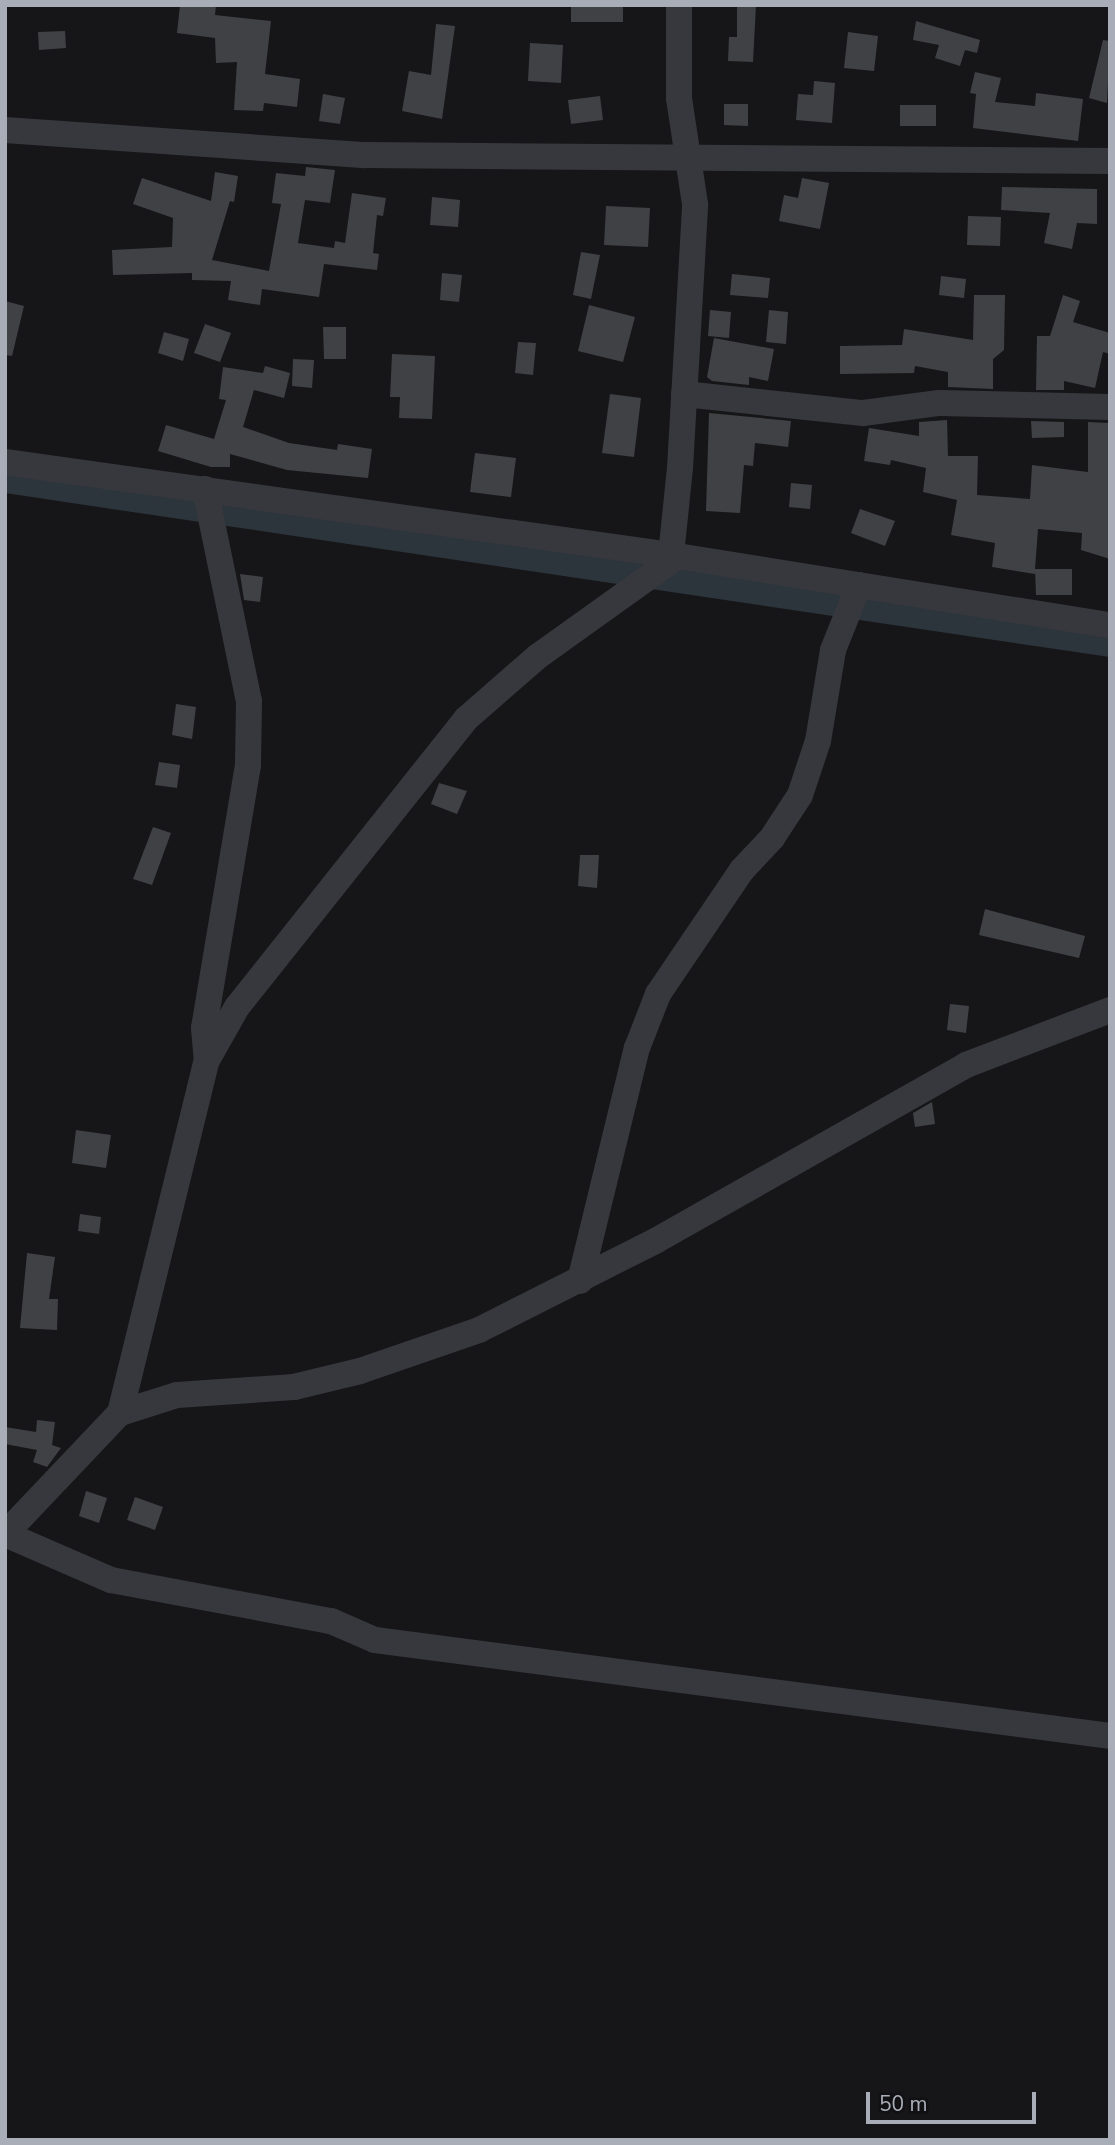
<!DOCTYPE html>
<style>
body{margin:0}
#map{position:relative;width:1115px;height:2145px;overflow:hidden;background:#161618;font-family:"Nunito Sans",sans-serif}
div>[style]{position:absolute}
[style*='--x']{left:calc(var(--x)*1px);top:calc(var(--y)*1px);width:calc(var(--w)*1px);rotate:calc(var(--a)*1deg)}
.canal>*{height:24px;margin:-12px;padding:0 12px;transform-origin:12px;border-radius:12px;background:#2c353c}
.building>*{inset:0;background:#404145}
.minor>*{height:26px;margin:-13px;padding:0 13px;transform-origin:13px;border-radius:13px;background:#37383d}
span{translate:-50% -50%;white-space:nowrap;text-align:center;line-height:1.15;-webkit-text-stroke:5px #111113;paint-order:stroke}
.frame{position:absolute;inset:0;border:7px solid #a8adb8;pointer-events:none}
.scale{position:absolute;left:866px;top:2092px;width:170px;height:32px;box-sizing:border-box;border:4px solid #a8adb8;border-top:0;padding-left:9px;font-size:21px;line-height:24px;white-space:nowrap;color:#a8adb8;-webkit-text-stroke:5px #111113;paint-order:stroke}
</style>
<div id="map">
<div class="canal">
<div style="--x:5;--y:481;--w:1117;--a:8.44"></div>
</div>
<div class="building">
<div style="clip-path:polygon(180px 5px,216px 5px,215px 15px,271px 21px,265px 74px,300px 79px,297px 107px,264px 103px,263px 111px,234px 110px,237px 62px,216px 63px,215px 38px,177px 33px)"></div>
<div style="clip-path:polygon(571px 5px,623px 5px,623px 22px,571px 22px)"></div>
<div style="clip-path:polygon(737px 5px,756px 5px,753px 62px,728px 61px,729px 37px,737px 37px)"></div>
<div style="clip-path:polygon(916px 21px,980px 40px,977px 53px,965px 50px,960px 66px,935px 58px,939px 45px,913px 40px)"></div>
<div style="clip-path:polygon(436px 24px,455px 26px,442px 119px,402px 111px,409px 71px,431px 75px)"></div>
<div style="clip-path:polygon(65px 31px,66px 48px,39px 50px,38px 32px)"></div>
<div style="clip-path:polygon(848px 32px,878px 36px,874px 71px,844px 68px)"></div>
<div style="clip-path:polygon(1103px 40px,1110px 41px,1107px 103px,1089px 98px)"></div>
<div style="clip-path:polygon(530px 43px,563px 45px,561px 83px,528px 81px)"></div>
<div style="clip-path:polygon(975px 72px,1001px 78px,995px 102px,1035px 106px,1036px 93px,1083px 99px,1078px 141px,973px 128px,976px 94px,970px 93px)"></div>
<div style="clip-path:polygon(814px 81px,835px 83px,832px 123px,796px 120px,798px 94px,813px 95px)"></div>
<div style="clip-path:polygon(323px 94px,345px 98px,340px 124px,319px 121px)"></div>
<div style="clip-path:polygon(600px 96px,603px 120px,571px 124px,568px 100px)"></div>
<div style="clip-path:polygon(724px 104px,748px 104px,748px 126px,724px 125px)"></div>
<div style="clip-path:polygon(900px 105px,936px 105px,936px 126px,900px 126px)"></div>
<div style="clip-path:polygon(306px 167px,335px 170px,330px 203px,305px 200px,298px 243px,334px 248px,335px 241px,345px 243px,352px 193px,386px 198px,383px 216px,377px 215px,373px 253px,379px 254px,377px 270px,324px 264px,319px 297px,262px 289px,260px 305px,228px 300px,231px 281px,192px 280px,192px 273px,113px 275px,112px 250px,172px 247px,173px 218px,133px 204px,142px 178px,211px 201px,215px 172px,238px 176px,234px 202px,230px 201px,212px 260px,269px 271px,281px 204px,272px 203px,276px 173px,305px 176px)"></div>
<div style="clip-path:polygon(802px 178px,829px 183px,820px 229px,779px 221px,784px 195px,798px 198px)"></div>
<div style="clip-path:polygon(1002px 187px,1097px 189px,1097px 224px,1077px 223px,1072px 249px,1044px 243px,1050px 213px,1001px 210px)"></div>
<div style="clip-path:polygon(432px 197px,460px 200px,458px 227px,430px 225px)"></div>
<div style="clip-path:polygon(606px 206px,650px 208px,648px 247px,604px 245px)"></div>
<div style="clip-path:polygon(968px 216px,1001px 217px,1000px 246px,967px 245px)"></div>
<div style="clip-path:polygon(581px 252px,600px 255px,591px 299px,573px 295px)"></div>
<div style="clip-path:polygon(442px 273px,462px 275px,459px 302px,440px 300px)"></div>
<div style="clip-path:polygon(732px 274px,770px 278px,768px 298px,730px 295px)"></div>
<div style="clip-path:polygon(941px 276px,966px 279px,964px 298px,939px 295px)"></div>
<div style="clip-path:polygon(974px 295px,1005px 295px,1004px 350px,993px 359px,993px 389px,948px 387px,948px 372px,915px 366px,914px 373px,840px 374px,840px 346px,902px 345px,904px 329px,973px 340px)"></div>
<div style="clip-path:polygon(1063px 295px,1080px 301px,1073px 322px,1110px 333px,1110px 354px,1103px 352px,1095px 388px,1064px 381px,1064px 390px,1036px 390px,1037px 336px,1050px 336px)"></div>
<div style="clip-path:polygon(5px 301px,24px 306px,12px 356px,5px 355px)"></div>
<div style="clip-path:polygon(589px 305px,635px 317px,623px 362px,578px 351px)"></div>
<div style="clip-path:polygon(710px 310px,731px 312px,729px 338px,708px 336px)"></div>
<div style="clip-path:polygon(769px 310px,788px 312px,786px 344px,766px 342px)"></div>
<div style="clip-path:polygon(205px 324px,231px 333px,220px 362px,194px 353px)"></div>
<div style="clip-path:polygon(323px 327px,346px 327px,346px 359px,324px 359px)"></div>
<div style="clip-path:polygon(164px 332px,189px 339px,183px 361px,158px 353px)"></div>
<div style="clip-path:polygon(714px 338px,774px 349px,768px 381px,749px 377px,749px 385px,712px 381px,707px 377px)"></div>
<div style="clip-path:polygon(518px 342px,536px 343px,533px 375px,515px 373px)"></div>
<div style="clip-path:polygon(392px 354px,435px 356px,432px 419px,399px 418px,400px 397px,390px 397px)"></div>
<div style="clip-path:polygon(293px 359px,314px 360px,312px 388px,292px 386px)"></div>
<div style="clip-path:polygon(265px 366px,290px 373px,284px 398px,254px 390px,243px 427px,289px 443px,337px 450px,338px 444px,372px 449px,368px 478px,287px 470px,230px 454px,230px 467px,211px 467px,158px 451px,166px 425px,214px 439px,226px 400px,219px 399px,223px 367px,263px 373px)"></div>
<div style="clip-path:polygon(610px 394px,641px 398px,634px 457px,602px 453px)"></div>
<div style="clip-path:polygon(709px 413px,791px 421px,788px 447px,755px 443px,753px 466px,744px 465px,740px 513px,706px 511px)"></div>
<div style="clip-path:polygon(947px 420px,948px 456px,978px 456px,977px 495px,1030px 499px,1032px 465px,1088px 472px,1088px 422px,1110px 423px,1110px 559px,1081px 550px,1082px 533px,1038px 529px,1035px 569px,1072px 569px,1072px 595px,1036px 595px,1035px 570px,1035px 574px,992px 567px,995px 543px,951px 535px,957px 500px,923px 492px,926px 468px,891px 460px,890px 465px,864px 461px,869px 428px,919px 436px,919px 422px)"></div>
<div style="clip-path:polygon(1031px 421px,1064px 422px,1064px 437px,1032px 438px)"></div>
<div style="clip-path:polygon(475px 453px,516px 458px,511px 497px,470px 492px)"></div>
<div style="clip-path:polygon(791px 483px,812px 485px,810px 509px,789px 507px)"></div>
<div style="clip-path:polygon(860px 509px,895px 521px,885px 546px,851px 533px)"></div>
<div style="clip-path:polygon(240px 574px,263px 577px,260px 602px,244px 600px)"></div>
<div style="clip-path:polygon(176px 704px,196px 707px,192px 739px,172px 735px)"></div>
<div style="clip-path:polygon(159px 762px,180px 765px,177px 788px,155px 785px)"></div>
<div style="clip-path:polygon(439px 783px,467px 791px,457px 814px,431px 804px)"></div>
<div style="clip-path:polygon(153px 827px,171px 833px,152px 885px,133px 879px)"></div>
<div style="clip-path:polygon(580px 855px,599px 855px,597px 888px,578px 886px)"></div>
<div style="clip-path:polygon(985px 909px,1085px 936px,1079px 958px,979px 935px)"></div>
<div style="clip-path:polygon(950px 1004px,969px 1006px,966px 1033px,947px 1030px)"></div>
<div style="clip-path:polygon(932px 1102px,935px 1124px,915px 1127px,913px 1113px)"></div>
<div style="clip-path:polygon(76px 1130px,111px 1135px,106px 1168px,72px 1163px)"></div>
<div style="clip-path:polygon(80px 1214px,101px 1217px,99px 1234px,78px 1231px)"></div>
<div style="clip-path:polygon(27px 1253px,55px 1257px,49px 1299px,58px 1299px,57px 1330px,20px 1328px)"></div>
<div style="clip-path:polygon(37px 1420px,55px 1422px,52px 1445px,61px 1448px,47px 1467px,33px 1462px,37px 1450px,5px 1444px,5px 1427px,36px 1432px)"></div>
<div style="clip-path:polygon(86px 1491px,107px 1498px,99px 1523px,79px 1516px)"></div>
<div style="clip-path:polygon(135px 1497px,163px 1507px,155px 1530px,127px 1520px)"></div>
</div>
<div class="minor">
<div style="--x:5;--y:130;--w:362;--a:4"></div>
<div style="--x:366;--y:155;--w:744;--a:0.46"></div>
<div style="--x:684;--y:394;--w:180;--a:6.1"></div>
<div style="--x:863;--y:413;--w:77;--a:-7.5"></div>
<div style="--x:939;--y:403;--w:171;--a:1.3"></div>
<div style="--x:5;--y:462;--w:672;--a:7.95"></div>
<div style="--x:671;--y:555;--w:445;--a:9.1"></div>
<div style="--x:205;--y:489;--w:217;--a:78.3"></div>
<div style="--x:249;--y:701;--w:64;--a:90.9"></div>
<div style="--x:248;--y:765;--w:267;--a:99.5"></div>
<div style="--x:204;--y:1028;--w:32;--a:85"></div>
<div style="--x:671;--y:555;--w:87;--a:-84.1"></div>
<div style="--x:680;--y:468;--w:264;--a:-86.7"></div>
<div style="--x:695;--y:204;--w:107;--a:-98.6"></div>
<div style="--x:679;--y:98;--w:93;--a:-90"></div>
<div style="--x:580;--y:1281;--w:240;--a:-76.3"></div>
<div style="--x:637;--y:1048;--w:58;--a:-68.7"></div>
<div style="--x:658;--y:994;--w:150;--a:-55.9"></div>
<div style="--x:742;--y:870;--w:44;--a:-46.8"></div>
<div style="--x:772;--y:838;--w:51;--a:-56.9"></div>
<div style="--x:800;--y:795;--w:57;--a:-71.6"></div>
<div style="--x:818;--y:741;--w:92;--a:-80.6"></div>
<div style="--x:833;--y:650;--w:70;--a:-68.2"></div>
<div style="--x:120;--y:1413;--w:60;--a:-17.5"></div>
<div style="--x:177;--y:1395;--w:117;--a:-3.9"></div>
<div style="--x:294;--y:1387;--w:68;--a:-13.6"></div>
<div style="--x:360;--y:1371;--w:126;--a:-19"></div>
<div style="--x:479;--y:1330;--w:199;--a:-26.8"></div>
<div style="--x:657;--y:1240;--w:355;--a:-29.5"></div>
<div style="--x:966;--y:1065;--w:154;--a:-20.9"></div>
<div style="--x:5;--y:1534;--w:167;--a:-46.5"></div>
<div style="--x:120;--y:1413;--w:364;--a:-76.2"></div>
<div style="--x:207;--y:1060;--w:61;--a:-60.5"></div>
<div style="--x:237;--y:1007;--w:368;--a:-51.5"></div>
<div style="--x:466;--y:719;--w:94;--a:-41.1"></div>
<div style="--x:537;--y:657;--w:173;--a:-35.6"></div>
<div style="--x:5;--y:1534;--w:116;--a:23.5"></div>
<div style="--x:111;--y:1580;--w:224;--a:10.6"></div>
<div style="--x:331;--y:1621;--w:48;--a:23.4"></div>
<div style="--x:375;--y:1640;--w:741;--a:7.44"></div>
</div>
<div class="frame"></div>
<div class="scale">50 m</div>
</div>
